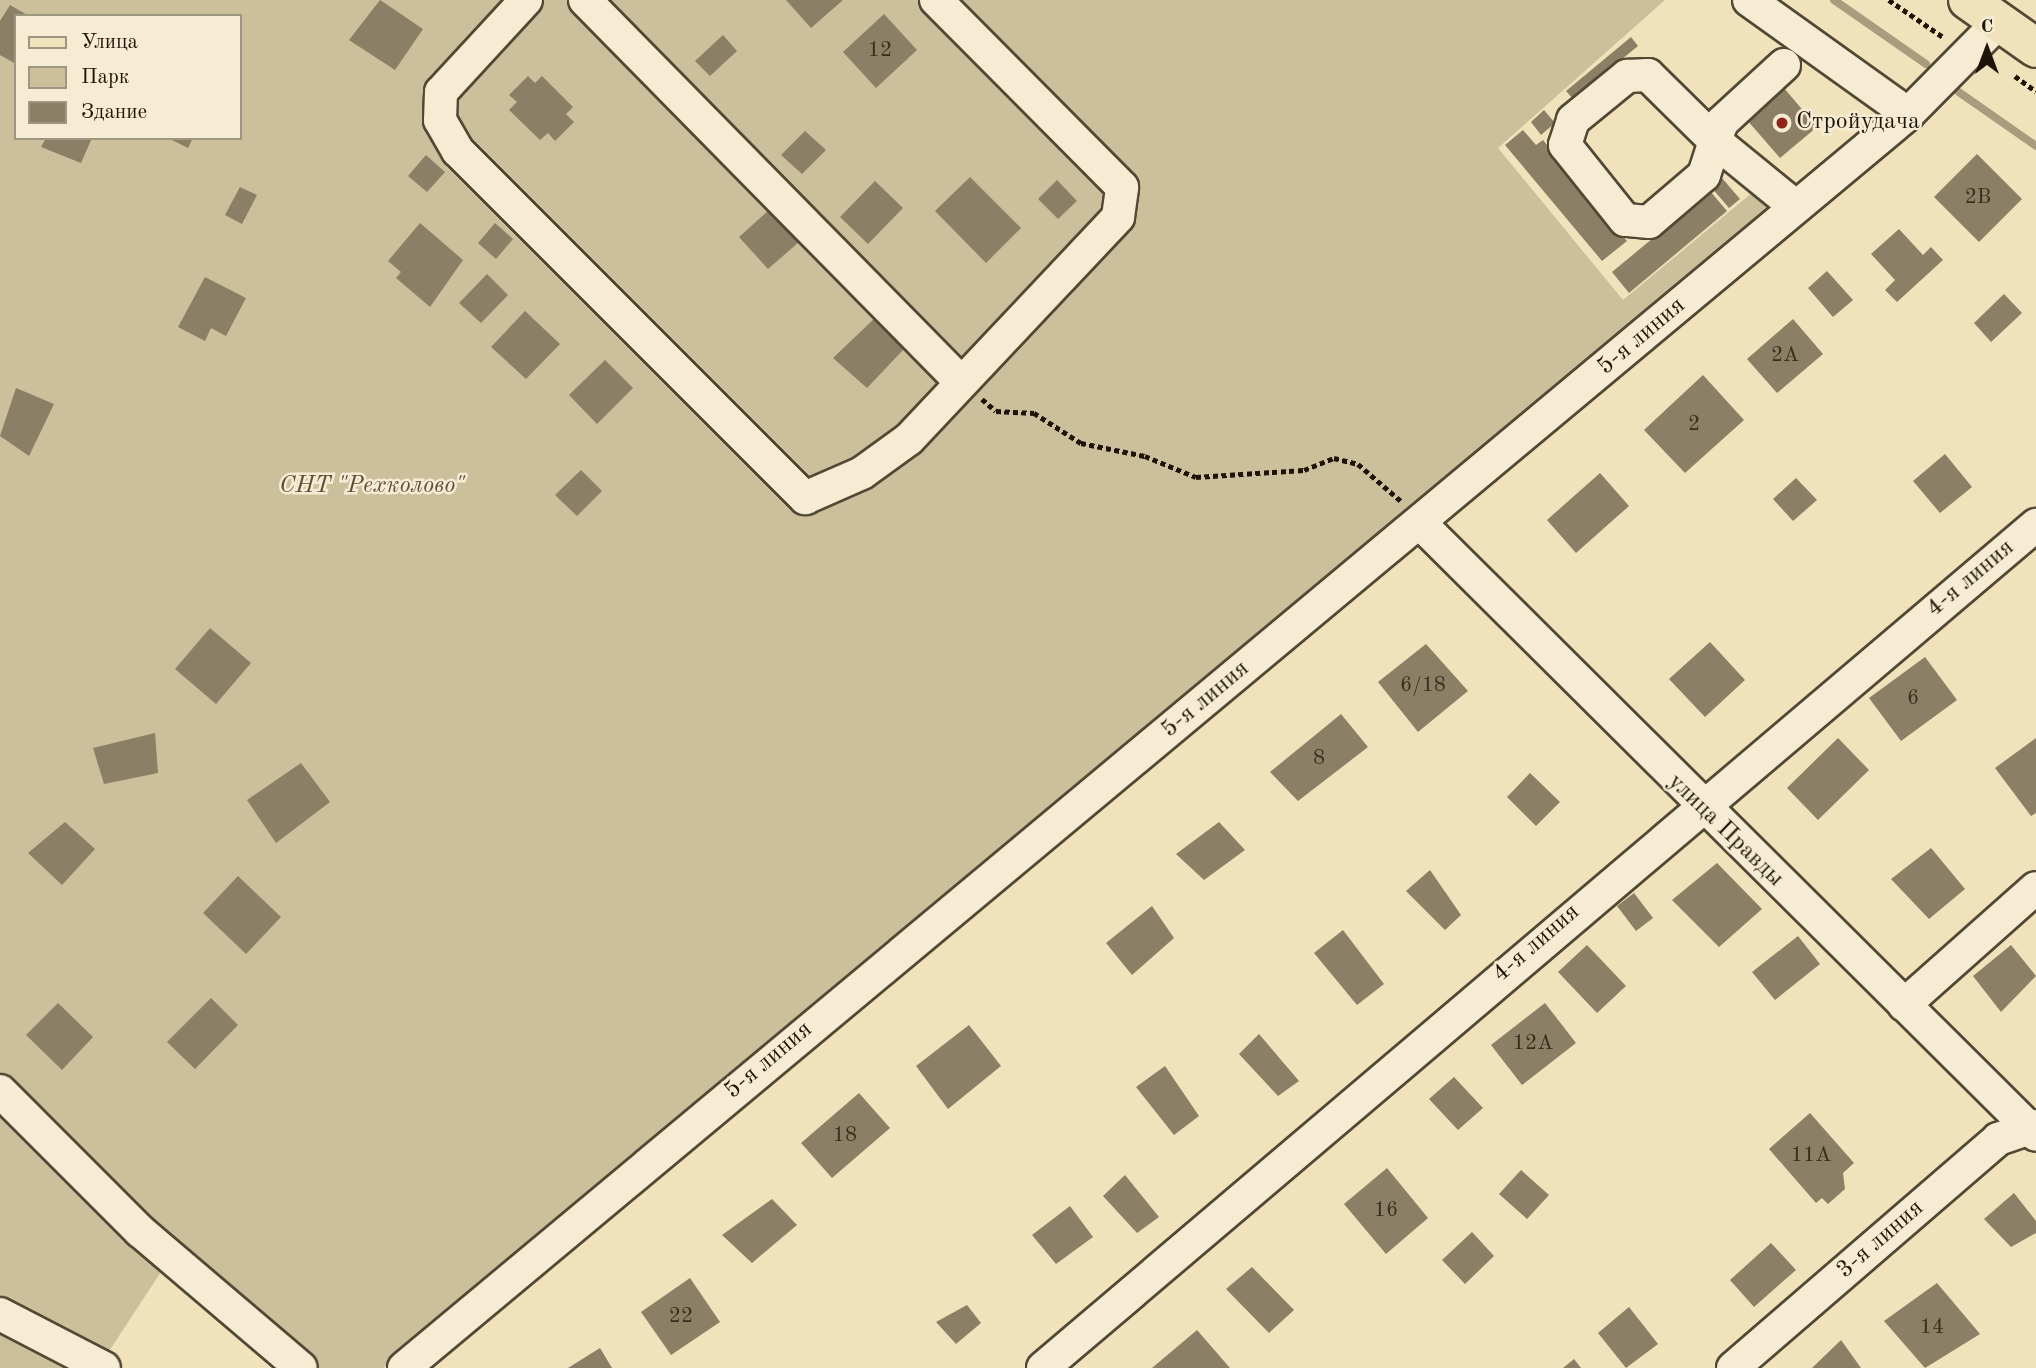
<!DOCTYPE html>
<meta charset="utf-8">
<style>
body{margin:0}
#map{position:relative;width:2036px;height:1368px;overflow:hidden;background:#f0e2bb;font-family:"Old Standard TT",serif}
div>[style]{position:absolute}
[style*='--x']{left:calc(var(--x)*1px);top:calc(var(--y)*1px);width:calc(var(--w)*1px);rotate:calc(var(--a)*1deg)}
.green>*{inset:0;background:#ccbf9c}
.stream>*{height:8px;margin:-4px;padding:0 4px;transform-origin:4px;border-radius:4px;background:#a99c7e}
.building>*{inset:0;background:#8b7f65}
.path>*{height:4.5px;margin-top:-2.25px;transform-origin:0;background:repeating-linear-gradient(90deg,#1e1407 0 5px,transparent 0 8.5px)}
.roads{filter:drop-shadow(2px 0 #524834) drop-shadow(-2px 0 #524834) drop-shadow(0 2px #524834) drop-shadow(0 -2px #524834)}
.minor>*{height:32px;margin:-16px;padding:0 16px;transform-origin:16px;border-radius:16px;background:#f5ecd3}
.major>*{height:38px;margin:-19px;padding:0 19px;transform-origin:19px;border-radius:19px;background:#f0e2bb}
.dots>*{width:19px;height:19px;translate:-50% -50%;box-sizing:border-box;border:4px solid #f5ecd3;border-radius:50%}
span{translate:-50% -50%;white-space:nowrap;text-align:center;line-height:1.15;-webkit-text-stroke:5px #f5ecd3;paint-order:stroke}
.number-label{font-size:21px;color:#392f1e}
.number-label span{-webkit-text-stroke-width:0}
.poi-label{font-size:24px;color:#1e1407}
.left{translate:0 -50%;text-align:left}
.street-label{font-size:24px;color:#1e1407}
.park-label{font-size:24px;color:#5b503b;font-style:italic}
.legend{position:absolute;left:14px;top:14px;width:228px;height:126px;box-sizing:border-box;background:#f5ecd3;border:2px solid #9f9681;margin:0;padding:9px 12px;list-style:none;font-size:21px;color:#1e1407}
.legend li{display:flex;align-items:center;gap:14px;height:35px}
.legend b{width:35px;border:2px solid #9f9681}
.north{position:absolute;left:1952px;top:14px;width:70px;height:70px;-webkit-text-stroke:5px #f5ecd3;paint-order:stroke;rotate:0deg;font-size:19px;font-weight:700;line-height:28px;text-align:center;color:#1e1407}
.north::after{content:'';display:block;margin:auto;width:24px;height:32px;background:#1e1407;clip-path:polygon(50% 0,100% 100%,50% 72%,0 100%)}
</style>
<div id="map">
<div class="green">
<div style="clip-path:polygon(evenodd,0 0,1665px 0,1498px 148px,1623px 300px,1753px 192px,1773px 214px,403px 1345px,384px 1368px,295px 1368px,174px 1252px,98px 1368px,0 1368px,0 0,16px 16px,240px 16px,240px 138px,16px 138px,16px 16px)"></div>
</div>
<div class="stream">
<div style="--x:1834;--y:0;--w:112;--a:34.8"></div>
<div style="--x:1953;--y:88;--w:101;--a:34.9"></div>
</div>
<div class="building">
<div style="clip-path:polygon(380px 0,423px 29px,395px 70px,349px 40px)"></div>
<div style="clip-path:polygon(786px 0,843px 0,811px 28px)"></div>
<div style="clip-path:polygon(10px 5px,29px 16px,16px 16px,16px 64px,0 55px,0 21px)"></div>
<div style="clip-path:polygon(884px 14px,917px 50px,876px 88px,843px 52px)"></div>
<div style="clip-path:polygon(723px 35px,737px 51px,710px 76px,695px 61px)"></div>
<div style="clip-path:polygon(1631px 37px,1638px 46px,1573px 99px,1566px 91px)"></div>
<div style="clip-path:polygon(528px 76px,535px 83px,542px 76px,573px 107px,566px 114px,574px 122px,555px 141px,548px 133px,540px 140px,509px 110px,517px 102px,509px 95px)"></div>
<div style="clip-path:polygon(1784px 88px,1817px 127px,1780px 158px,1747px 120px)"></div>
<div style="clip-path:polygon(1544px 110px,1555px 123px,1541px 135px,1531px 122px)"></div>
<div style="clip-path:polygon(1523px 130px,1536px 145px,1543px 140px,1627px 241px,1602px 261px,1505px 145px)"></div>
<div style="clip-path:polygon(805px 131px,826px 150px,802px 174px,781px 155px)"></div>
<div style="clip-path:polygon(46px 138px,92px 138px,81px 163px,41px 147px)"></div>
<div style="clip-path:polygon(168px 138px,193px 138px,188px 148px)"></div>
<div style="clip-path:polygon(1977px 154px,2022px 199px,1979px 242px,1934px 197px)"></div>
<div style="clip-path:polygon(426px 155px,445px 172px,427px 192px,408px 176px)"></div>
<div style="clip-path:polygon(970px 177px,1021px 228px,986px 263px,935px 211px)"></div>
<div style="clip-path:polygon(1722px 178px,1740px 199px,1729px 208px,1711px 187px)"></div>
<div style="clip-path:polygon(1057px 180px,1077px 201px,1058px 219px,1038px 199px)"></div>
<div style="clip-path:polygon(875px 181px,903px 208px,868px 244px,840px 217px)"></div>
<div style="clip-path:polygon(240px 187px,257px 195px,242px 224px,225px 215px)"></div>
<div style="clip-path:polygon(1710px 191px,1727px 211px,1629px 293px,1612px 272px)"></div>
<div style="clip-path:polygon(770px 209px,799px 242px,768px 269px,739px 237px)"></div>
<div style="clip-path:polygon(420px 223px,463px 260px,430px 307px,396px 278px,401px 272px,388px 261px)"></div>
<div style="clip-path:polygon(495px 223px,513px 239px,496px 259px,478px 243px)"></div>
<div style="clip-path:polygon(1899px 229px,1923px 255px,1931px 247px,1943px 260px,1897px 302px,1885px 290px,1895px 280px,1871px 254px)"></div>
<div style="clip-path:polygon(1827px 271px,1853px 300px,1833px 317px,1808px 288px)"></div>
<div style="clip-path:polygon(487px 274px,508px 295px,481px 323px,459px 303px)"></div>
<div style="clip-path:polygon(205px 277px,246px 298px,226px 336px,211px 328px,205px 341px,178px 327px)"></div>
<div style="clip-path:polygon(2004px 294px,2022px 313px,1991px 342px,1974px 323px)"></div>
<div style="clip-path:polygon(525px 311px,560px 344px,526px 379px,491px 347px)"></div>
<div style="clip-path:polygon(876px 317px,904px 349px,867px 388px,833px 358px)"></div>
<div style="clip-path:polygon(1793px 319px,1823px 354px,1777px 393px,1747px 359px)"></div>
<div style="clip-path:polygon(605px 360px,633px 388px,597px 424px,569px 395px)"></div>
<div style="clip-path:polygon(1703px 375px,1744px 420px,1685px 473px,1644px 430px)"></div>
<div style="clip-path:polygon(16px 388px,54px 404px,29px 456px,0 436px)"></div>
<div style="clip-path:polygon(1945px 454px,1972px 487px,1940px 513px,1913px 481px)"></div>
<div style="clip-path:polygon(581px 470px,602px 491px,577px 516px,555px 495px)"></div>
<div style="clip-path:polygon(1600px 473px,1629px 506px,1576px 553px,1547px 520px)"></div>
<div style="clip-path:polygon(1796px 478px,1817px 500px,1793px 521px,1773px 499px)"></div>
<div style="clip-path:polygon(210px 628px,251px 663px,216px 704px,175px 669px)"></div>
<div style="clip-path:polygon(1710px 642px,1745px 680px,1705px 717px,1669px 679px)"></div>
<div style="clip-path:polygon(1426px 644px,1468px 691px,1418px 732px,1378px 682px)"></div>
<div style="clip-path:polygon(1925px 657px,1957px 700px,1901px 741px,1869px 698px)"></div>
<div style="clip-path:polygon(1341px 714px,1368px 747px,1298px 801px,1270px 772px)"></div>
<div style="clip-path:polygon(155px 733px,158px 773px,104px 784px,93px 748px)"></div>
<div style="clip-path:polygon(1838px 738px,1869px 770px,1818px 820px,1787px 788px)"></div>
<div style="clip-path:polygon(2036px 738px,2036px 813px,2031px 816px,1995px 768px)"></div>
<div style="clip-path:polygon(301px 763px,330px 802px,276px 843px,247px 800px)"></div>
<div style="clip-path:polygon(1530px 773px,1560px 802px,1536px 826px,1507px 797px)"></div>
<div style="clip-path:polygon(65px 822px,95px 849px,62px 885px,28px 853px)"></div>
<div style="clip-path:polygon(1219px 822px,1245px 850px,1204px 880px,1176px 854px)"></div>
<div style="clip-path:polygon(1931px 848px,1965px 889px,1929px 919px,1891px 879px)"></div>
<div style="clip-path:polygon(1717px 863px,1762px 909px,1719px 947px,1672px 900px)"></div>
<div style="clip-path:polygon(1430px 870px,1461px 915px,1445px 930px,1406px 891px)"></div>
<div style="clip-path:polygon(238px 876px,281px 917px,246px 954px,203px 913px)"></div>
<div style="clip-path:polygon(1634px 893px,1653px 918px,1636px 931px,1617px 906px)"></div>
<div style="clip-path:polygon(1152px 906px,1174px 938px,1132px 975px,1106px 943px)"></div>
<div style="clip-path:polygon(1343px 930px,1384px 984px,1357px 1005px,1314px 953px)"></div>
<div style="clip-path:polygon(1798px 936px,1820px 964px,1775px 1000px,1752px 972px)"></div>
<div style="clip-path:polygon(1587px 945px,1626px 986px,1597px 1013px,1558px 972px)"></div>
<div style="clip-path:polygon(2011px 945px,2036px 976px,2001px 1012px,1973px 976px)"></div>
<div style="clip-path:polygon(211px 998px,238px 1025px,195px 1069px,167px 1042px)"></div>
<div style="clip-path:polygon(58px 1003px,93px 1037px,62px 1070px,26px 1035px)"></div>
<div style="clip-path:polygon(1545px 1003px,1576px 1043px,1522px 1085px,1491px 1045px)"></div>
<div style="clip-path:polygon(969px 1025px,1001px 1066px,948px 1109px,916px 1066px)"></div>
<div style="clip-path:polygon(1259px 1034px,1299px 1081px,1278px 1096px,1239px 1054px)"></div>
<div style="clip-path:polygon(1165px 1066px,1199px 1116px,1174px 1135px,1136px 1087px)"></div>
<div style="clip-path:polygon(1454px 1077px,1483px 1108px,1458px 1130px,1429px 1099px)"></div>
<div style="clip-path:polygon(859px 1093px,890px 1128px,832px 1178px,801px 1143px)"></div>
<div style="clip-path:polygon(1810px 1113px,1854px 1163px,1843px 1173px,1845px 1189px,1828px 1204px,1822px 1198px,1816px 1203px,1769px 1149px)"></div>
<div style="clip-path:polygon(1387px 1168px,1428px 1218px,1386px 1254px,1344px 1204px)"></div>
<div style="clip-path:polygon(1521px 1170px,1549px 1195px,1527px 1219px,1499px 1194px)"></div>
<div style="clip-path:polygon(1125px 1175px,1159px 1217px,1137px 1233px,1103px 1196px)"></div>
<div style="clip-path:polygon(2014px 1193px,2036px 1221px,2036px 1233px,2011px 1247px,1984px 1219px)"></div>
<div style="clip-path:polygon(772px 1199px,797px 1225px,752px 1263px,722px 1235px)"></div>
<div style="clip-path:polygon(1070px 1206px,1093px 1237px,1056px 1264px,1032px 1235px)"></div>
<div style="clip-path:polygon(1472px 1232px,1494px 1256px,1465px 1284px,1442px 1260px)"></div>
<div style="clip-path:polygon(1771px 1243px,1796px 1270px,1754px 1307px,1730px 1280px)"></div>
<div style="clip-path:polygon(1252px 1267px,1294px 1310px,1269px 1333px,1226px 1289px)"></div>
<div style="clip-path:polygon(690px 1278px,720px 1322px,671px 1355px,641px 1312px)"></div>
<div style="clip-path:polygon(1937px 1283px,1980px 1334px,1925px 1368px,1884px 1321px)"></div>
<div style="clip-path:polygon(967px 1305px,981px 1323px,956px 1344px,936px 1322px)"></div>
<div style="clip-path:polygon(1629px 1307px,1658px 1344px,1626px 1368px,1598px 1333px)"></div>
<div style="clip-path:polygon(1197px 1330px,1230px 1368px,1152px 1368px)"></div>
<div style="clip-path:polygon(1841px 1340px,1861px 1368px,1812px 1368px)"></div>
<div style="clip-path:polygon(600px 1348px,612px 1368px,568px 1368px)"></div>
<div style="clip-path:polygon(1574px 1359px,1581px 1368px,1563px 1368px)"></div>
</div>
<div class="path">
<div style="--x:1889;--y:0;--w:65;--a:34.4"></div>
<div style="--x:2015;--y:76;--w:26;--a:36"></div>
<div style="--x:982;--y:399;--w:18;--a:41"></div>
<div style="--x:996;--y:411;--w:38;--a:3"></div>
<div style="--x:1034;--y:413;--w:56;--a:32.6"></div>
<div style="--x:1081;--y:443;--w:65;--a:11.5"></div>
<div style="--x:1145;--y:456;--w:55;--a:22.4"></div>
<div style="--x:1196;--y:477;--w:108;--a:-3.7"></div>
<div style="--x:1304;--y:470;--w:32;--a:-22"></div>
<div style="--x:1334;--y:458;--w:25;--a:14"></div>
<div style="--x:1358;--y:464;--w:57;--a:40.7"></div>
</div>
<div class="roads">
<div class="minor">
<div style="--x:526;--y:0;--w:125;--a:132.7"></div>
<div style="--x:441;--y:92;--w:28;--a:92"></div>
<div style="--x:440;--y:120;--w:36;--a:60"></div>
<div style="--x:458;--y:151;--w:491;--a:45"></div>
<div style="--x:805;--y:498;--w:62;--a:-23.7"></div>
<div style="--x:862;--y:473;--w:58;--a:-35.9"></div>
<div style="--x:909;--y:439;--w:305;--a:-46.7"></div>
<div style="--x:1118;--y:217;--w:30;--a:-82"></div>
<div style="--x:1122;--y:187;--w:264;--a:-134.8"></div>
<div style="--x:585;--y:0;--w:533;--a:45.46"></div>
<div style="--x:1749;--y:0;--w:196;--a:35.6"></div>
<div style="--x:1784;--y:65;--w:84;--a:137.4"></div>
<div style="--x:1722;--y:122;--w:20;--a:110"></div>
<div style="--x:1715;--y:141;--w:36;--a:108"></div>
<div style="--x:1704;--y:175;--w:72;--a:139.5"></div>
<div style="--x:1649;--y:222;--w:24;--a:-175"></div>
<div style="--x:1625;--y:220;--w:96;--a:-128.7"></div>
<div style="--x:1565;--y:145;--w:26;--a:-72"></div>
<div style="--x:1573;--y:120;--w:70;--a:-39.2"></div>
<div style="--x:1627;--y:76;--w:21;--a:-3"></div>
<div style="--x:1648;--y:75;--w:94;--a:44.6"></div>
<div style="--x:1715;--y:141;--w:104;--a:39.2"></div>
<div style="--x:1420;--y:523;--w:868;--a:44.81"></div>
<div style="--x:1904;--y:1005;--w:176;--a:-41.6"></div>
<div style="--x:0;--y:1091;--w:198;--a:45"></div>
<div style="--x:140;--y:1231;--w:211;--a:40.4"></div>
<div style="--x:0;--y:1314;--w:117;--a:27.4"></div>
<div style="--x:404;--y:1368;--w:1958;--a:-39.82"></div>
<div style="--x:1908;--y:114;--w:129;--a:-45.3"></div>
<div style="--x:1043;--y:1368;--w:1303;--a:-40.33"></div>
<div style="--x:1733;--y:1368;--w:350;--a:-40.8"></div>
<div style="--x:1998;--y:1139;--w:40;--a:-18.9"></div>
</div>
<div class="major">
<div style="--x:1968;--y:0;--w:83;--a:35.2"></div>
</div>
</div>
<div class="dots">
<div style="left:1782px;top:123px;background:#8f2418"></div>
</div>
<div class="number-label">
<span style="left:880px;top:51px">12</span>
<span style="left:1978px;top:198px">2В</span>
<span style="left:1785px;top:356px">2А</span>
<span style="left:1694px;top:425px">2</span>
<span style="left:1423px;top:686px">6/18</span>
<span style="left:1913px;top:699px">6</span>
<span style="left:1319px;top:759px">8</span>
<span style="left:1533px;top:1044px">12А</span>
<span style="left:845px;top:1136px">18</span>
<span style="left:1811px;top:1156px">11А</span>
<span style="left:1386px;top:1211px">16</span>
<span style="left:681px;top:1317px">22</span>
<span style="left:1932px;top:1328px">14</span>
</div>
<div class="poi-label">
<span class="left" style="left:1796px;top:123px">Стройудача</span>
</div>
<div class="street-label">
<span style="left:1642px;top:337px;rotate:-40deg">5-я линия</span>
<span style="left:1971px;top:579px;rotate:-40deg">4-я линия</span>
<span style="left:1206px;top:700px;rotate:-40deg">5-я линия</span>
<span style="left:1725px;top:831px;rotate:44deg">улица Правды</span>
<span style="left:1537px;top:944px;rotate:-41deg">4-я линия</span>
<span style="left:769px;top:1061px;rotate:-40deg">5-я линия</span>
<span style="left:1881px;top:1240px;rotate:-41deg">3-я линия</span>
</div>
<div class="park-label">
<span style="left:372px;top:487px">СНТ "Рехколово"</span>
</div>
<ul class="legend">
<li><b style="height:9px;background:#f0e2bb"></b>Улица</li>
<li><b style="height:19px;background:#ccbf9c"></b>Парк</li>
<li><b style="height:19px;background:#8b7f65"></b>Здание</li>
</ul>
<div class="north">С</div>
</div>
